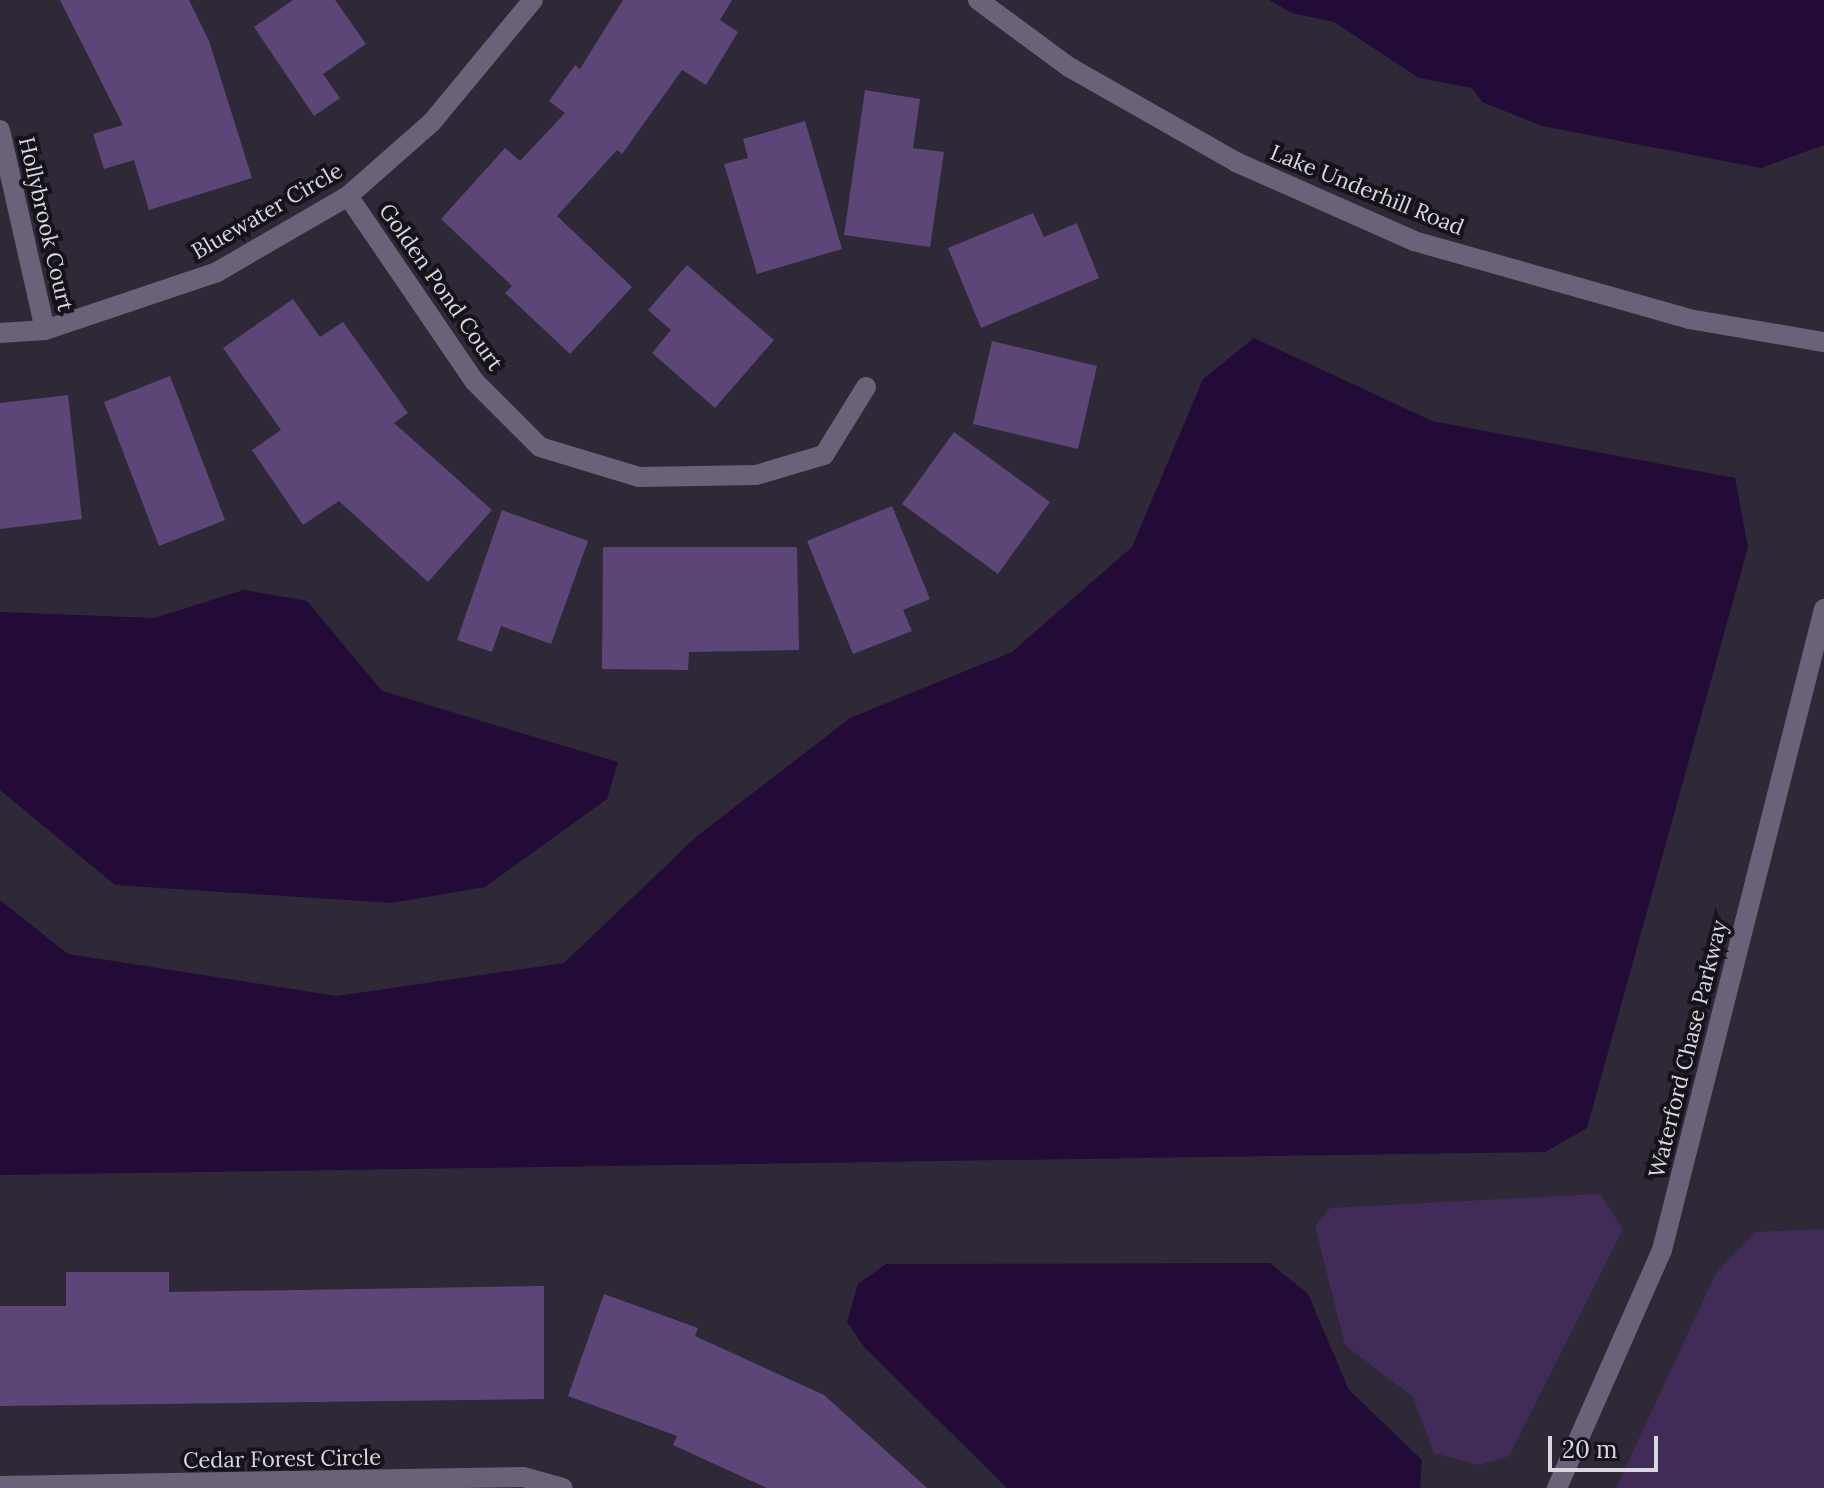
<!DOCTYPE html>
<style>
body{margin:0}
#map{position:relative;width:1824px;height:1488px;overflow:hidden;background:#2e2837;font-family:Lora,serif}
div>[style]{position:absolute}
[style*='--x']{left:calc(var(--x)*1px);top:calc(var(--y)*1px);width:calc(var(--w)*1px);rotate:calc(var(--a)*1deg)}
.green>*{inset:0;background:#412c59}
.water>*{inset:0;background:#220b37}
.building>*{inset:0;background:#5c4677}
.minor>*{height:20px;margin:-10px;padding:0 10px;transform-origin:10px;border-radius:10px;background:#6b6279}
span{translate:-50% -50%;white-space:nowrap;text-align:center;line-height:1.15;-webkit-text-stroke:8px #151219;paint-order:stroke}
.street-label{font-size:22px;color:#dad6e0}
.scale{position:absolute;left:1548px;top:1436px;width:110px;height:36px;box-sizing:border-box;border:4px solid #dad6e0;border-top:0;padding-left:10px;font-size:24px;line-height:28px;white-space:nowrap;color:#dad6e0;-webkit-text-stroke:6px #151219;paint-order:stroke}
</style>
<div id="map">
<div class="green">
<div style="clip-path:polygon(1600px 1194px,1623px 1229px,1509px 1456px,1479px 1465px,1434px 1453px,1413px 1397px,1345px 1345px,1315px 1226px,1330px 1208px)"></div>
<div style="clip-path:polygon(1824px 1229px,1824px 1488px,1616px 1488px,1716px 1273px,1755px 1232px)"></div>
</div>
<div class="water">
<div style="clip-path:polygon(1269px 0,1824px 0,1824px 145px,1761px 168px,1542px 126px,1482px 102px,1472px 88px,1419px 78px,1334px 22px,1292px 13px)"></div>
<div style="clip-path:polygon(1254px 338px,1432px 421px,1735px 478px,1748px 547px,1587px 1128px,1545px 1152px,0 1175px,0 900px,68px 954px,337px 996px,564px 963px,696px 837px,850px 718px,1012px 652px,1132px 547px,1203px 379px)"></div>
<div style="clip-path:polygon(244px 590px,307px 601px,382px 691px,618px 762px,607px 799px,485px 887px,392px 903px,115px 885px,0 790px,0 612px,154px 618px)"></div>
<div style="clip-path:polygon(1270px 1263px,1308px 1294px,1349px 1390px,1422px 1460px,1420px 1488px,1007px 1488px,864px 1347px,847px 1322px,858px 1284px,886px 1264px)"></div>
</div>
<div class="building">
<div style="clip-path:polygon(60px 0,189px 0,209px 41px,252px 178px,149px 210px,134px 160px,104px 169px,93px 134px,123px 125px)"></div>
<div style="clip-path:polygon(293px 0,335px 0,366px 44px,323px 74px,340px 98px,314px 116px,254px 27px)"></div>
<div style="clip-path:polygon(623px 0,732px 0,720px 20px,738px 32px,706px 85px,682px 70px,622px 154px,617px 150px,557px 216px,632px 287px,570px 354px,505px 293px,512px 286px,441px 219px,505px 148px,520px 161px,565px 113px,549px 101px,575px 65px,580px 69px)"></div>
<div style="clip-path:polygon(865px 90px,920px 99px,913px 148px,944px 152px,930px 247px,844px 235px)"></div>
<div style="clip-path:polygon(805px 121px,842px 249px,757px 274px,724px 164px,748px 158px,743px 139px)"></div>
<div style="clip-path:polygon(1033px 213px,1044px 237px,1077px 223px,1099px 278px,981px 328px,948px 248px)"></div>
<div style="clip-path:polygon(687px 265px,774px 340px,715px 408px,652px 353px,671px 330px,648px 310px)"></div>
<div style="clip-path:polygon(293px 299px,320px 337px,343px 322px,408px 413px,394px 423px,492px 510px,428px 582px,339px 501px,303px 525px,252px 450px,281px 430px,223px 348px)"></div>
<div style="clip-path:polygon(992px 341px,1097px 366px,1078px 449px,973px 424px)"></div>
<div style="clip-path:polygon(170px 376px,225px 520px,159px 546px,104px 402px)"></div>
<div style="clip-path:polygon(68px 395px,82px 519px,0 529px,0 403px)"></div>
<div style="clip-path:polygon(954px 432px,1050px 502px,998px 574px,902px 504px)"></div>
<div style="clip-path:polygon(892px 506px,930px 599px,903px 610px,912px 631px,853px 654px,807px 541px)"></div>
<div style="clip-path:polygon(502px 510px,588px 541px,551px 644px,501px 626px,492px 652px,457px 640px)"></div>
<div style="clip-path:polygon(603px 547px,797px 547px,799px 650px,689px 652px,688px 670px,602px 669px)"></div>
<div style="clip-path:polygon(66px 1272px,169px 1272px,169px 1292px,544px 1286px,544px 1399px,0 1406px,0 1306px,66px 1306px)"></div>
<div style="clip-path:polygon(604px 1294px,698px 1328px,695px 1336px,824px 1395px,927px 1488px,767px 1488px,673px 1445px,677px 1436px,568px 1396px)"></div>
</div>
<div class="minor">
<div style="--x:978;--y:0;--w:113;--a:36.4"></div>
<div style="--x:1069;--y:67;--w:192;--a:29.6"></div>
<div style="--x:1236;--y:162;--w:195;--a:23.9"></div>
<div style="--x:1414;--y:241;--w:286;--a:15.8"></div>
<div style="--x:1689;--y:319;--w:137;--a:9.7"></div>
<div style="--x:0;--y:130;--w:205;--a:77.3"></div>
<div style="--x:348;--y:196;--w:224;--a:55.7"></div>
<div style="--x:474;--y:381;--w:93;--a:45"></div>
<div style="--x:540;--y:447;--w:103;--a:16.9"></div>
<div style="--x:639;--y:477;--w:117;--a:-1"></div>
<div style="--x:756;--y:475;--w:71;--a:-16.4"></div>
<div style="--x:824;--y:455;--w:80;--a:-58.3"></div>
<div style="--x:0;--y:333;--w:45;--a:-3.8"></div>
<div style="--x:45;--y:330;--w:182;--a:-18.6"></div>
<div style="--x:217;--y:272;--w:151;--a:-30.1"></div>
<div style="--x:348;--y:196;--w:112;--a:-41.4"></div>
<div style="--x:432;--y:122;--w:158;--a:-50.4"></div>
<div style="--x:0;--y:1486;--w:523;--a:-0.99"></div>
<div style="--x:523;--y:1477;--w:41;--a:15.4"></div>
<div style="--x:1557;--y:1488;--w:260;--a:-66.2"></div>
<div style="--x:1662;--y:1250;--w:661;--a:-75.82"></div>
</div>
<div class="street-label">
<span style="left:1367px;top:190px;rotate:22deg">Lake Underhill Road</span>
<span style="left:267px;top:211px;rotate:-30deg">Bluewater Circle</span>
<span style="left:46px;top:224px;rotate:77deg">Hollybrook Court</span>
<span style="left:441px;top:287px;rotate:55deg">Golden Pond Court</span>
<span style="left:1688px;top:1049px;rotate:-76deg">Waterford Chase Parkway</span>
<span style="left:282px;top:1459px;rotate:-1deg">Cedar Forest Circle</span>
</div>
<div class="scale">20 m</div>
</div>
